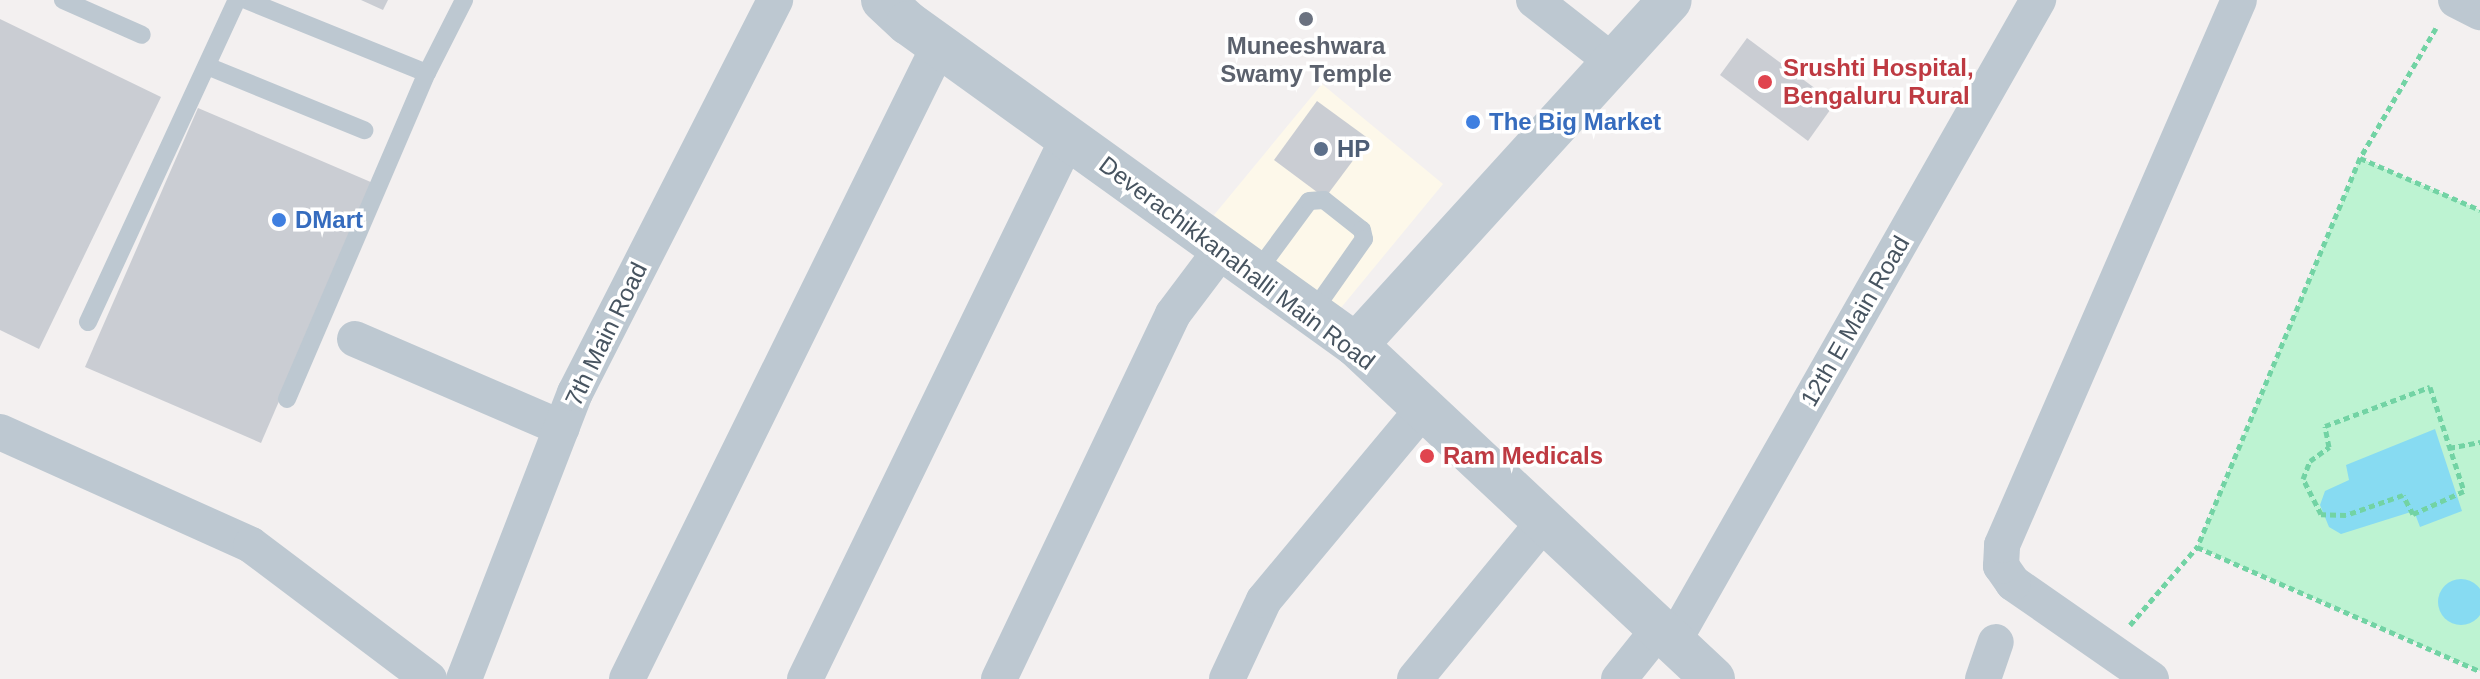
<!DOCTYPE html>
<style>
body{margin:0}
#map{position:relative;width:2480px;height:679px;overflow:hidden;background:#f3f0f0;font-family:Helvetica,sans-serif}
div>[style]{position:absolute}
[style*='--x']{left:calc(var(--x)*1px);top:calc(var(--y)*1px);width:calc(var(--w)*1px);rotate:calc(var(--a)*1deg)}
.commercial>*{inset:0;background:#fdf8ea}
.green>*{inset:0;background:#bdf3d2}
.water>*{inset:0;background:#87dbf2}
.round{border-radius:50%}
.building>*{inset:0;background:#cacdd3}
.path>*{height:5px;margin-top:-2.5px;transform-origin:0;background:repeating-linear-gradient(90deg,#72d3a4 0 6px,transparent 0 10px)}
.service>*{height:18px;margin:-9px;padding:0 9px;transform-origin:9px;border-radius:9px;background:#bdc8d1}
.minor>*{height:36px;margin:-18px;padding:0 18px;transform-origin:18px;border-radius:18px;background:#bdc8d1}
.tertiary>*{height:44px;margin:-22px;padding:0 22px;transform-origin:22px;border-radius:22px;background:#bdc8d1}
.dots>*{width:22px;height:22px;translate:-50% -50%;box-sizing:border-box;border:4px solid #fff;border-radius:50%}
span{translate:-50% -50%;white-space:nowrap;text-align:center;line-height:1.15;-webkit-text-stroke:7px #fff;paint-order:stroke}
.worship-label{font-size:24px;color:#5b616d;font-weight:700}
.health-label{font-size:24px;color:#be3a42;font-weight:700}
.left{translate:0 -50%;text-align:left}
.shop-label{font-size:24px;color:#366cbe;font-weight:700}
.service-label{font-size:24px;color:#4e5e75;font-weight:700}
.street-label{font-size:24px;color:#475460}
</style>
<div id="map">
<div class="commercial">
<div style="clip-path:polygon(1322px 84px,1443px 184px,1335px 315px,1214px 215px)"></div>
</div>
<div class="green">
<div style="clip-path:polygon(2360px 158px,2480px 210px,2480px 671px,2197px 547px)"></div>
</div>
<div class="water">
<div style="clip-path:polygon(2435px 429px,2462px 511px,2420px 527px,2414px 511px,2341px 534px,2329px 527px,2320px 505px,2325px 491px,2349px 480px,2346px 465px)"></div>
<div class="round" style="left:2438px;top:579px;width:46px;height:46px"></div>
</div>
<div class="building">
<div style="clip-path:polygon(361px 0,388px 0,383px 10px)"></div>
<div style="clip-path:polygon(0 19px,161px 97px,39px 349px,0 330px)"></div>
<div style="clip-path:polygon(1747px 38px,1835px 103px,1808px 141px,1720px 75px)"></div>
<div style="clip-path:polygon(1317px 101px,1369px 139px,1325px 198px,1274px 160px)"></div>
<div style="clip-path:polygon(198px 108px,373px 183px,261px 443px,85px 367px)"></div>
</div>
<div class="path">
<div style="--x:2436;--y:28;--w:151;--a:120.3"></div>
<div style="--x:2360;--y:158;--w:422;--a:112.7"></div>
<div style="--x:2197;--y:547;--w:309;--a:23.7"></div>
<div style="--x:2360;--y:158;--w:131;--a:23.4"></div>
<div style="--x:2430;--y:387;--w:109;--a:71.9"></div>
<div style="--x:2464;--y:491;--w:56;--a:155.7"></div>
<div style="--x:2413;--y:514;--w:21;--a:-118"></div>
<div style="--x:2403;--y:495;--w:60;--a:160.7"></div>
<div style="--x:2346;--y:515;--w:25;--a:-178"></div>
<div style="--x:2321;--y:514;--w:39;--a:-117"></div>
<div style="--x:2303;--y:479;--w:19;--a:-69"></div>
<div style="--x:2310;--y:461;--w:24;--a:-36"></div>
<div style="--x:2329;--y:447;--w:21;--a:-101"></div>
<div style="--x:2325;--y:426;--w:112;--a:-20.4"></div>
<div style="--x:2449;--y:448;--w:32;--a:-11"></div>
<div style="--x:2130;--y:625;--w:103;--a:-49.3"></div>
</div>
<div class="service">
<div style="--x:63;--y:0;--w:86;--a:23.9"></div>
<div style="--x:246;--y:0;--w:195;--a:22"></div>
<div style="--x:427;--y:73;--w:82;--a:-63.1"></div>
<div style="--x:207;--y:66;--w:170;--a:22.2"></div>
<div style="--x:1256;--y:273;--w:89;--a:-53.6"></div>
<div style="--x:1309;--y:201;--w:15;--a:-4"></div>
<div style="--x:1324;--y:200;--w:48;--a:38.3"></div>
<div style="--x:1362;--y:230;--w:9;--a:77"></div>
<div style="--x:1364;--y:239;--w:90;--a:125.1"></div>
<div style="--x:88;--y:322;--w:355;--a:-65.2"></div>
<div style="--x:287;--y:399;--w:355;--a:-66.8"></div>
</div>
<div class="minor">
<div style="--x:1534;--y:0;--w:100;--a:38.1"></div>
<div style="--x:2456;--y:0;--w:27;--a:27"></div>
<div style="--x:355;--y:339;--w:225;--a:23.3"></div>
<div style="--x:0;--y:432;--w:275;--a:24.2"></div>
<div style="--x:251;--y:545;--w:223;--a:37"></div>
<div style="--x:1673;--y:642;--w:739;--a:-60.38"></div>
<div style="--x:464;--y:679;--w:307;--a:-68.8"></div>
<div style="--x:575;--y:393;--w:441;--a:-63"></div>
<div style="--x:627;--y:679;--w:706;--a:-63.76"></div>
<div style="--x:805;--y:679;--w:602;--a:-64.07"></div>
<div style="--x:999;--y:679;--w:404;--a:-64.5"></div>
<div style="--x:1173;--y:314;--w:81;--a:-53"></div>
<div style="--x:1227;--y:679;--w:87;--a:-64.9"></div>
<div style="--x:1264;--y:600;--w:249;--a:-50.2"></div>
<div style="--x:1415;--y:679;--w:203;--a:-50.6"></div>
<div style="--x:1619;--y:679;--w:64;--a:-51.3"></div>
<div style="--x:1983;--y:679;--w:39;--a:-71"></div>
<div style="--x:2151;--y:679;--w:168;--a:-145.2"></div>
<div style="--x:2013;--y:583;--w:21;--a:-125"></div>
<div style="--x:2001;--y:566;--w:21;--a:-87"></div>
<div style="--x:2002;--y:545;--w:594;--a:-66.5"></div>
</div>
<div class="tertiary">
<div style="--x:883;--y:0;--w:34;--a:43"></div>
<div style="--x:908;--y:23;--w:552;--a:35.71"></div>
<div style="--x:1356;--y:345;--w:489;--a:43.1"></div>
<div style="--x:1356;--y:345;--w:466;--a:-47.7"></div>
</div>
<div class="dots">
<div style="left:1306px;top:19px;background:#6b7280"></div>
<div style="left:1765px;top:82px;background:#e0444e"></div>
<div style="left:1473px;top:122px;background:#3f7fe0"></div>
<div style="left:1321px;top:149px;background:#5c6f8a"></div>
<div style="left:279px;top:220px;background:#3f7fe0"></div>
<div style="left:1427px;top:456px;background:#e0444e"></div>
</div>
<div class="worship-label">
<span style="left:1306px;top:60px">Muneeshwara<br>Swamy Temple</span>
</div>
<div class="health-label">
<span class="left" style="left:1783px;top:82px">Srushti Hospital,<br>Bengaluru Rural</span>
<span class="left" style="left:1443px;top:456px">Ram Medicals</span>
</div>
<div class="shop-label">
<span class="left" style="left:1489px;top:122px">The Big Market</span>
<span class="left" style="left:295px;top:220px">DMart</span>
</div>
<div class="service-label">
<span class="left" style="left:1337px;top:149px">HP</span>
</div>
<div class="street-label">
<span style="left:1237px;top:263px;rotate:37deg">Deverachikkanahalli Main Road</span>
<span style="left:1855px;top:321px;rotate:-60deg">12th E Main Road</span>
<span style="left:606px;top:334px;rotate:-64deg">7th Main Road</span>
</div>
</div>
